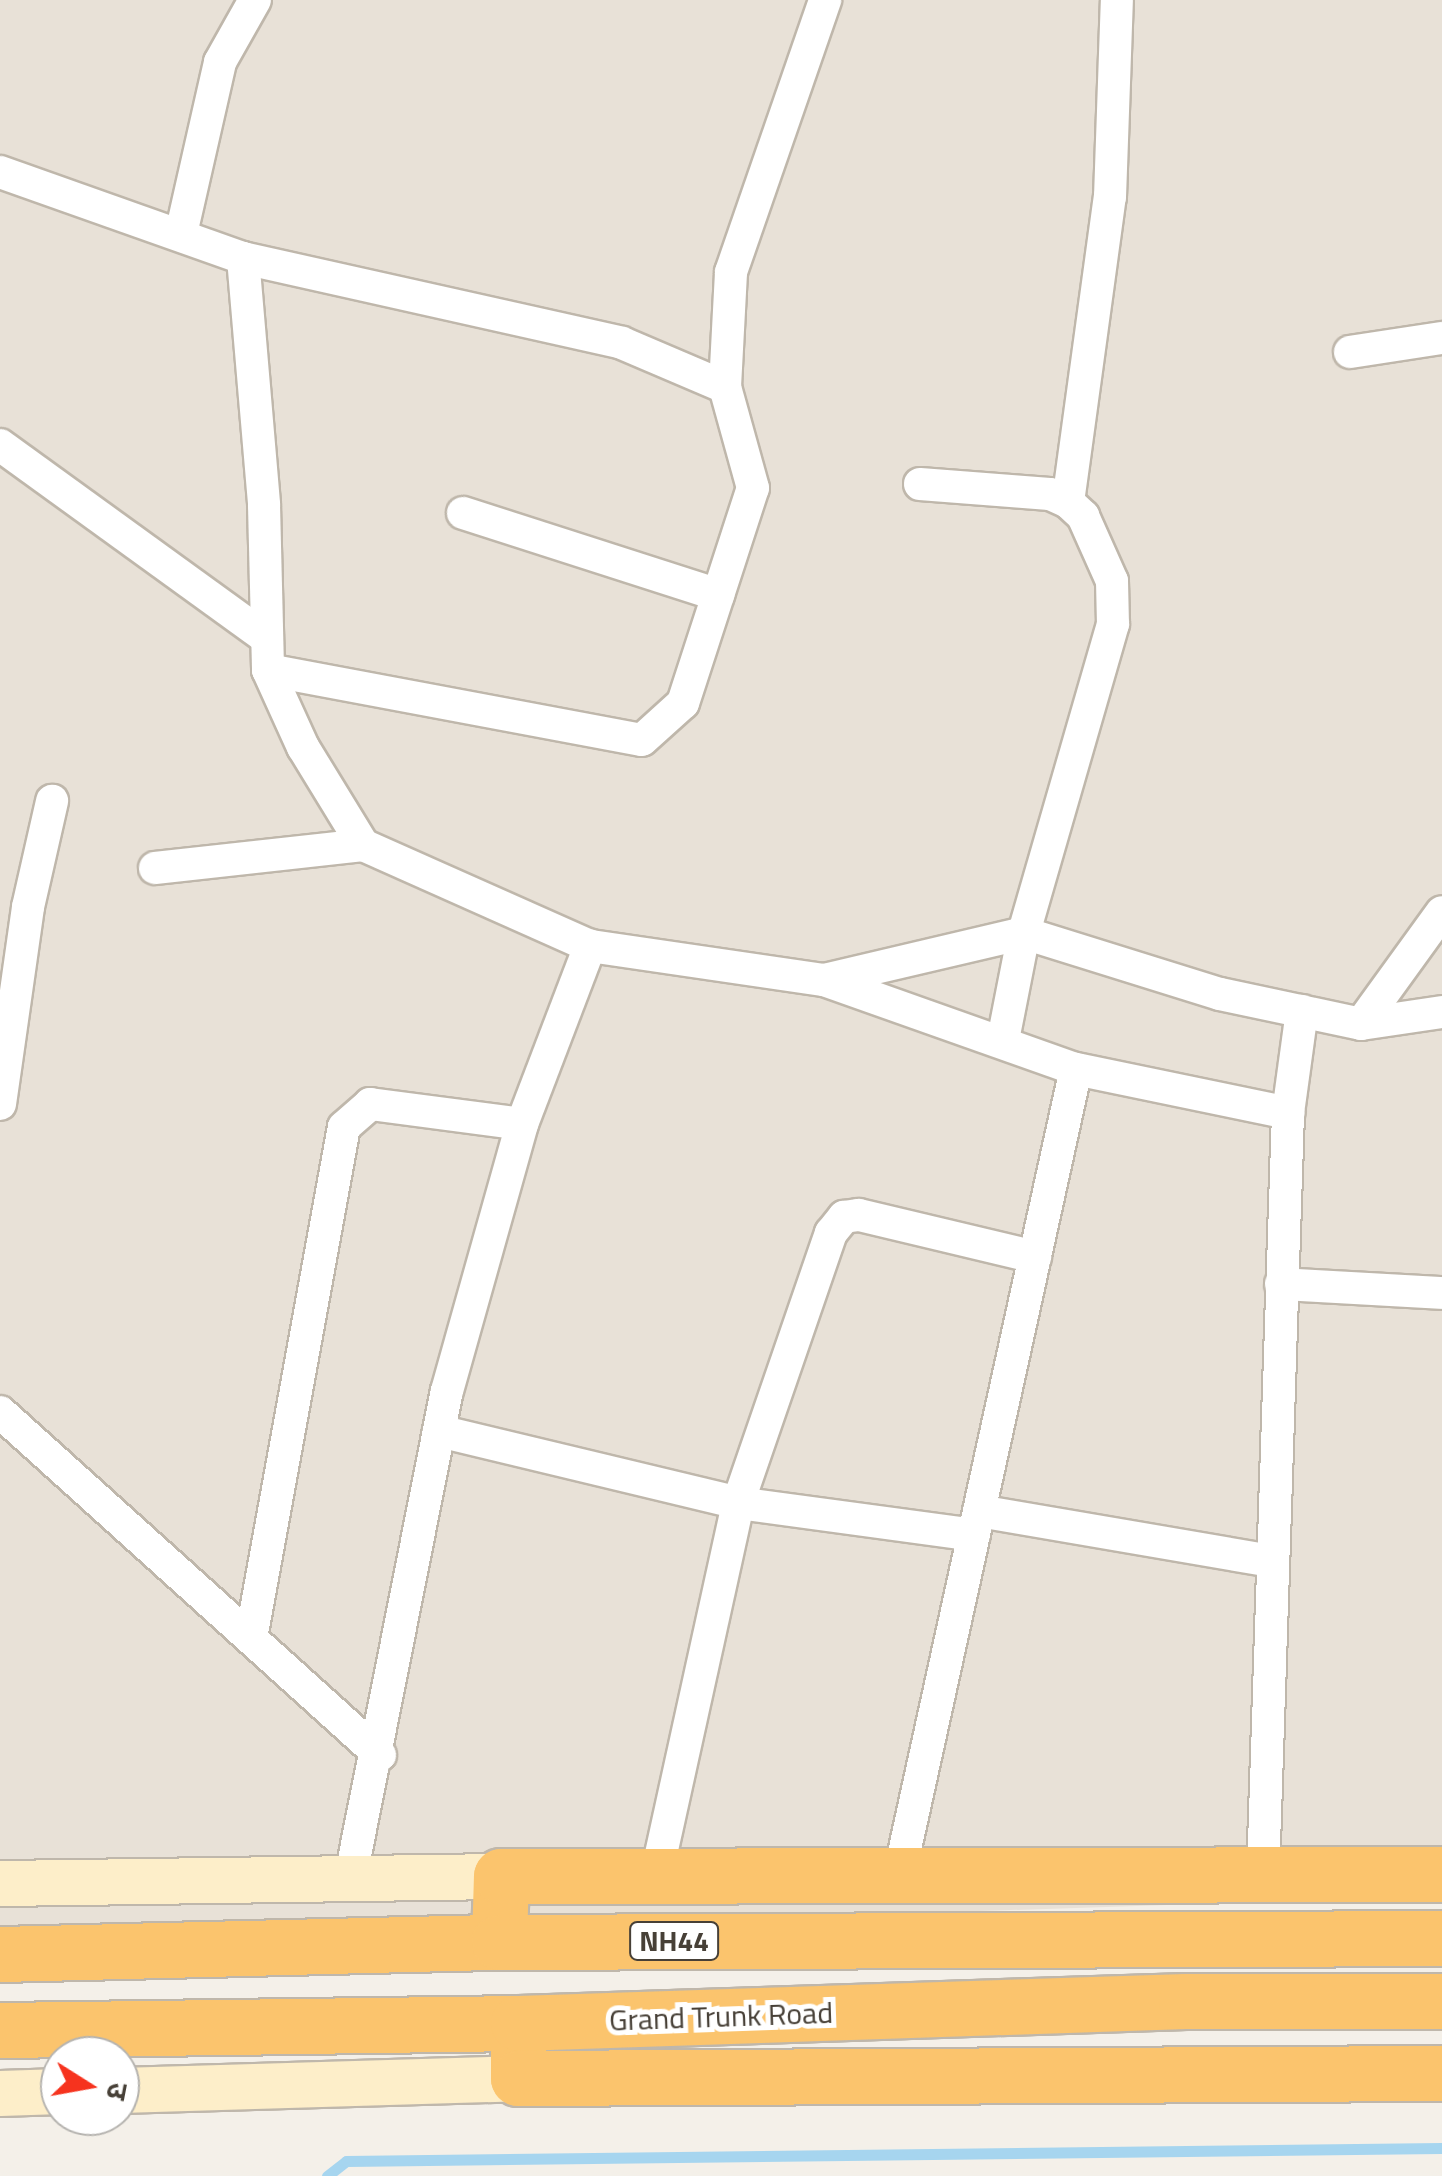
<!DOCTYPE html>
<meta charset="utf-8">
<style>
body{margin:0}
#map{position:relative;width:1442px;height:2176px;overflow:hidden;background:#f4f0e9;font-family:"Titillium Web","Noto Sans Devanagari",sans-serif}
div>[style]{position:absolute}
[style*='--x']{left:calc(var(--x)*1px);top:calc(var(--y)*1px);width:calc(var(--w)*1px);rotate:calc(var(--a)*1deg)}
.residential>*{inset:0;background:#e8e1d7}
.stream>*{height:11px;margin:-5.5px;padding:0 5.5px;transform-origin:5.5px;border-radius:5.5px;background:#a6d5ef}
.roads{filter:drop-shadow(2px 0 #bfb7ab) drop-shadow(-2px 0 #bfb7ab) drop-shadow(0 2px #bfb7ab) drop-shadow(0 -2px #bfb7ab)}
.street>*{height:32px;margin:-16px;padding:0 16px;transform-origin:16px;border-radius:16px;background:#fff}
.secondary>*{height:45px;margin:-22.5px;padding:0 22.5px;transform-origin:22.5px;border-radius:22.5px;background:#fdeec9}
.highway>*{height:55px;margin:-27.5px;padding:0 27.5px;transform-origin:27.5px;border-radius:27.5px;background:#fbc46d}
span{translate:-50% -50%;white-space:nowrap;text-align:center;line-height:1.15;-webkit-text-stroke:10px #fff;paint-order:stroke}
.shield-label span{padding:2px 8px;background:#fff;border:2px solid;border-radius:8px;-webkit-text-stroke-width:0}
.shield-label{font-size:28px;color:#474037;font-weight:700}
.street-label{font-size:30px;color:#474037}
.north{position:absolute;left:40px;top:2036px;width:100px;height:100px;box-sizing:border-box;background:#fff;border:2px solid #b5b3af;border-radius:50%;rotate:101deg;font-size:28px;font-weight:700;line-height:40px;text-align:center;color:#474037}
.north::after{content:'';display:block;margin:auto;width:35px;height:45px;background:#f6331e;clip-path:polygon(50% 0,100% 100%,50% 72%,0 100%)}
</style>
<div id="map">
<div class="residential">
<div style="clip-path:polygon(0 0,1442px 0,1442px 1896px,0 1943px)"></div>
</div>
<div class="stream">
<div style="--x:327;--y:2176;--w:24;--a:-38"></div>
<div style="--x:346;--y:2161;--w:1096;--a:-0.68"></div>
</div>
<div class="roads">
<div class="street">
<div style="--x:0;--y:172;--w:258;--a:19.5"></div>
<div style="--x:243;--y:258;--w:388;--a:12.6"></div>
<div style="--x:622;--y:343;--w:112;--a:23.1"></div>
<div style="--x:181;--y:234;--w:176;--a:-77.2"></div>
<div style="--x:220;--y:62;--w:71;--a:-60.6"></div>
<div style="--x:243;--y:258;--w:248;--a:85.1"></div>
<div style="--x:264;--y:505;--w:165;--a:88.6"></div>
<div style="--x:268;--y:670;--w:85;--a:65.6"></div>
<div style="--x:303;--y:747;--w:115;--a:58.5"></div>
<div style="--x:363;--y:845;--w:248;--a:24"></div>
<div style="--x:590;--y:946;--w:236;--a:8.3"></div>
<div style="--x:824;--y:980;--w:267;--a:19.5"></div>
<div style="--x:1076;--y:1069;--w:217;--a:11.7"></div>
<div style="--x:1350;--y:352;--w:93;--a:-8.7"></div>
<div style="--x:0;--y:445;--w:327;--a:35.9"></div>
<div style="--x:920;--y:484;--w:130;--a:4.4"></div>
<div style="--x:1050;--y:494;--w:20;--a:24"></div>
<div style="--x:1068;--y:502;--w:21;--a:43"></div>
<div style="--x:1083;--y:516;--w:71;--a:66"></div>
<div style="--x:1112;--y:581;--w:43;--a:88.7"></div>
<div style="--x:1113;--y:624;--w:322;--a:106.1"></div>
<div style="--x:1024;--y:933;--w:109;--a:101.1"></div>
<div style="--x:1068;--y:502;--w:308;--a:-82.2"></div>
<div style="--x:1110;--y:197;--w:197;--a:-88"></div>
<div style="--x:463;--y:513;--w:268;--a:17.8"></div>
<div style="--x:268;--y:670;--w:380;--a:10.6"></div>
<div style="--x:642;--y:740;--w:55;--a:-42.1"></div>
<div style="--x:683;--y:703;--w:226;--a:-72"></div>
<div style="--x:753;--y:488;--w:105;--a:-105.5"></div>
<div style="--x:725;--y:387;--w:115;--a:-87"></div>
<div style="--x:731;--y:272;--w:288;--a:-70.9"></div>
<div style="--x:155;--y:868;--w:209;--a:-6.3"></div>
<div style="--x:824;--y:980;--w:205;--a:-13.2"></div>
<div style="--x:1024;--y:933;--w:205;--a:17.3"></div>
<div style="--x:1220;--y:994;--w:144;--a:12"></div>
<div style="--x:1361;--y:1024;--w:82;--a:-8.4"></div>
<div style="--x:1361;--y:1024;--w:138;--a:-54.1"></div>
<div style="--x:0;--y:1104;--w:199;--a:-81.9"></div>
<div style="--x:28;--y:907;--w:109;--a:-77.2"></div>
<div style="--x:1281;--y:1284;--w:161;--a:3.2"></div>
<div style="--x:0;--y:1412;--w:512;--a:42.07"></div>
<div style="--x:439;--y:1431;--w:308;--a:13.5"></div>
<div style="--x:738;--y:1503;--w:238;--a:7.7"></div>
<div style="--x:979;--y:1511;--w:298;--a:9.7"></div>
<div style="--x:251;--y:1638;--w:519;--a:-79.69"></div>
<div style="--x:344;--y:1127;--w:35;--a:-41"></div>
<div style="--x:370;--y:1104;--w:153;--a:7.5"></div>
<div style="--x:351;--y:1875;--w:493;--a:-78.8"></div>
<div style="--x:447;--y:1391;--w:277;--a:-74.3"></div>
<div style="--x:522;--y:1124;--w:191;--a:-69.1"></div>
<div style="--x:1263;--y:1875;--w:762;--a:-88.12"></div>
<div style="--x:1288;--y:1113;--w:103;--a:-82.2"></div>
<div style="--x:899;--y:1876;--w:826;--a:-77.63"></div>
<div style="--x:656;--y:1877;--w:383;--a:-77.6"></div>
<div style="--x:738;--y:1503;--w:286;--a:-71"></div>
<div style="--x:831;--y:1233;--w:21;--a:-51"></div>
<div style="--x:844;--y:1217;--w:15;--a:-8"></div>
<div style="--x:859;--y:1215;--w:181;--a:13.4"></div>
</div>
<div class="secondary">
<div style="--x:0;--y:1883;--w:501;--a:-0.8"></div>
<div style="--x:120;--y:2090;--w:398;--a:-1.7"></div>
<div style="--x:0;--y:2093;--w:60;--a:-1.9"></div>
</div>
<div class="highway">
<div style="--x:499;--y:1942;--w:66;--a:-88.3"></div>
<div style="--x:501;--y:1876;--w:941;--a:-0.12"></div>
<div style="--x:0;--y:1954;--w:499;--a:-1.4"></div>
<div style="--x:499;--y:1942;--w:943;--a:-0.24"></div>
<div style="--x:518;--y:2023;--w:55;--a:90"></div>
<div style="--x:518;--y:2078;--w:924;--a:-0.31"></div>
<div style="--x:0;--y:2030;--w:518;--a:-0.77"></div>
<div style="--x:518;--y:2023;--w:668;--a:-1.89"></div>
<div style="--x:1186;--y:2001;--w:256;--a:0"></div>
</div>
</div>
<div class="shield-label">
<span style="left:674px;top:1941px">NH44</span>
</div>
<div class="street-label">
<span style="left:721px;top:2016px;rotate:-2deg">Grand Trunk Road</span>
</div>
<div class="north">उ</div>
</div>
